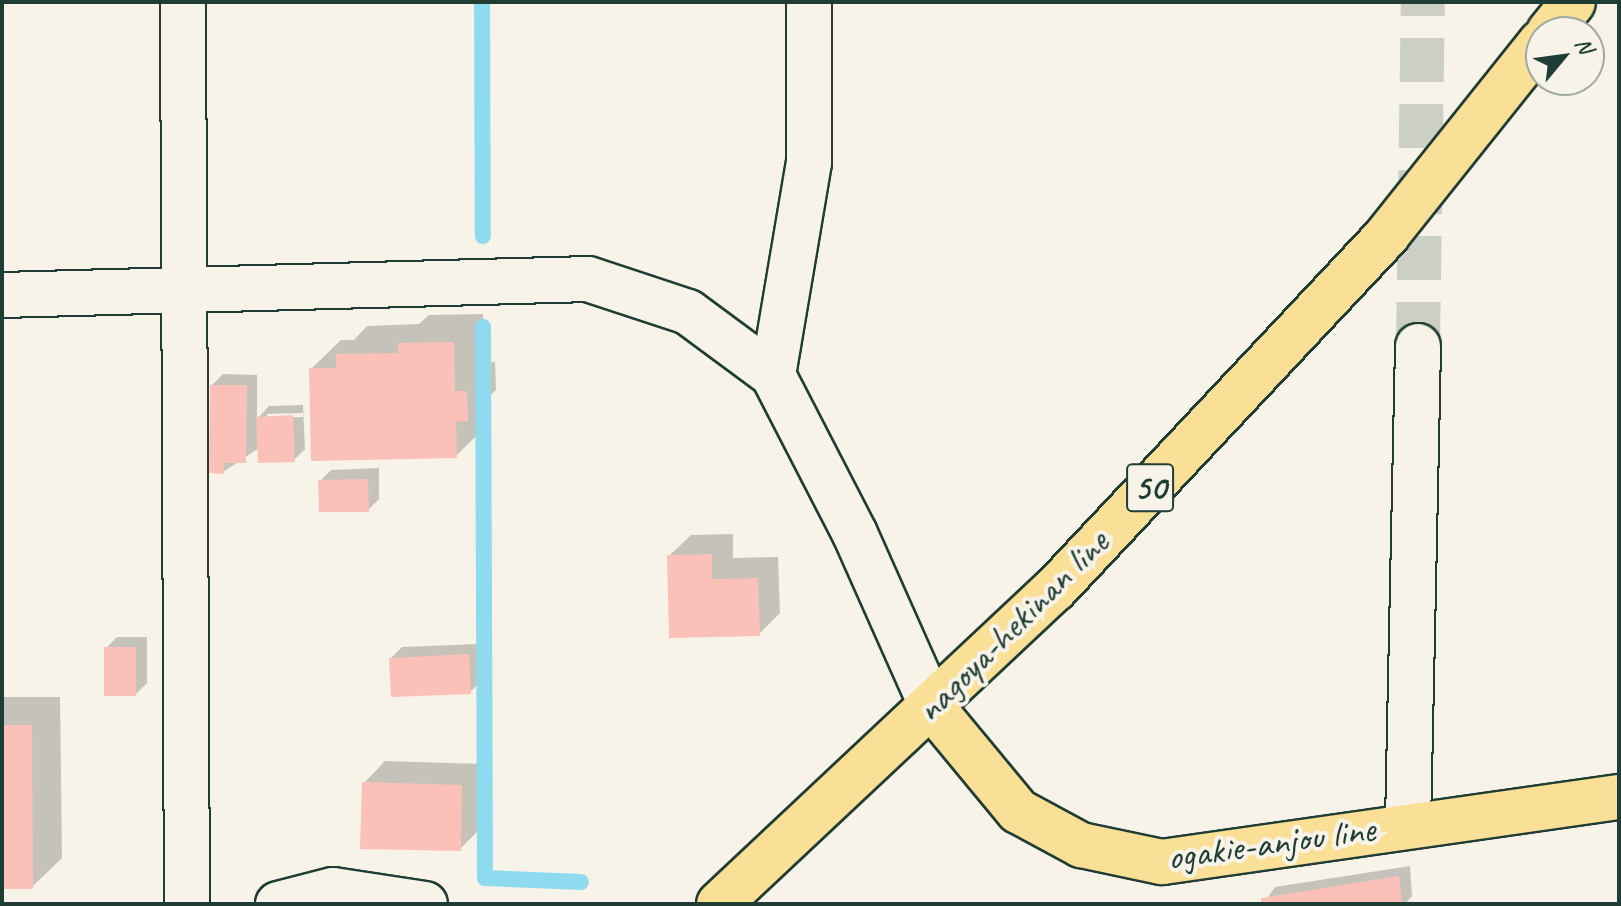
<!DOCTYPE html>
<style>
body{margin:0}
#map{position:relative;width:1621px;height:906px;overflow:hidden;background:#f7f3e8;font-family:Caveat,sans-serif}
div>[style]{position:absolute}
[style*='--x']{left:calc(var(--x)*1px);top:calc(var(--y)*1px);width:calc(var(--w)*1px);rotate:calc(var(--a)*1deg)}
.shadow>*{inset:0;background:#0003}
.stream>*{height:16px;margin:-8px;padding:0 8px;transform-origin:8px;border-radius:8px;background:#8edbef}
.building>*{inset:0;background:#fbc0b8}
.minor-tunnel>*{height:44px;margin-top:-22px;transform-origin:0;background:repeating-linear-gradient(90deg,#cccfc4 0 44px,transparent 0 66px)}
.roads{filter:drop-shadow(2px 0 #1f3d34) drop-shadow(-2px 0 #1f3d34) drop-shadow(0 2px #1f3d34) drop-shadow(0 -2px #1f3d34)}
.minor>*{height:44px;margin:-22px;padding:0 22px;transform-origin:22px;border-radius:22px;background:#f7f3e8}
.major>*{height:44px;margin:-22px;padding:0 22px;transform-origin:22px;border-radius:22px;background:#fadf96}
span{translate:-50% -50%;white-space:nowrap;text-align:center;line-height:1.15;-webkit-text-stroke:8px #f7f3e8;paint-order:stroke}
.shield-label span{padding:2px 6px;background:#f7f3e8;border:2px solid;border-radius:6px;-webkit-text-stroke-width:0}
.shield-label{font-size:36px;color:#1f3d34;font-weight:700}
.street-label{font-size:38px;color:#1f3d34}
.frame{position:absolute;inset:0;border:4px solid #1f3d34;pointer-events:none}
.north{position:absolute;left:1525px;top:16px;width:80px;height:80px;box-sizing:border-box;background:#f7f3e8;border:2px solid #a1aaa0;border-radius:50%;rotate:61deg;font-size:22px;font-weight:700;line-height:32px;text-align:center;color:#1f3d34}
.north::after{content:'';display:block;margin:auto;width:28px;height:36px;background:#1f3d34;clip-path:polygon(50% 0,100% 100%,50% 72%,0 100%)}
</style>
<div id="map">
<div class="shadow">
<div style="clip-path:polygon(483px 314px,484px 363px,495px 362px,496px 390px,484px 401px,485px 427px,456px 456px,311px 369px,341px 340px,354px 340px,367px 326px,419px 324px,429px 315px)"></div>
<div style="clip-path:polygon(evenodd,223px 374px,257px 375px,257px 419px,269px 406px,303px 405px,305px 449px,294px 460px,259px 448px,223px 472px,212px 385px,223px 374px,303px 413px,303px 417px,267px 418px,267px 414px,303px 413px)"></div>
<div style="clip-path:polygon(379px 468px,379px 499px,368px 510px,320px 481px,331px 470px)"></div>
<div style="clip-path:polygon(733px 534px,733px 558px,778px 557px,780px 613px,759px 634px,669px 556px,691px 535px)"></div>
<div style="clip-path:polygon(117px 637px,147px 637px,147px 683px,136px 694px,106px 648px)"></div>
<div style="clip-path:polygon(479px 644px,481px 681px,470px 692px,391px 658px,402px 647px)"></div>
<div style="clip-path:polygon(2px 697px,60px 697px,62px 858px,32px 887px,2px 887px)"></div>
<div style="clip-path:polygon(385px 761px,483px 764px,481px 828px,460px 849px,364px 783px)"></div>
<div style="clip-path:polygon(1410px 866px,1412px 896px,1405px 904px,1263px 904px,1275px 887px)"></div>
</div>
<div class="stream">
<div style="--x:482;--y:2;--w:234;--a:89.8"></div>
<div style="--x:483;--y:327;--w:551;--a:89.79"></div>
<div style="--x:485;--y:878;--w:96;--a:2.4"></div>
</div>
<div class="building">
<div style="clip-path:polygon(454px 342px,455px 391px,467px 391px,468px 421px,456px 422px,457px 458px,311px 461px,309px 368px,336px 368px,336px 354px,398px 353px,398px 343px)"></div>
<div style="clip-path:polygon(210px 385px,247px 385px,246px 463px,224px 463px,224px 474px,209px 473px)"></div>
<div style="clip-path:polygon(293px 415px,295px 462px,258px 463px,256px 417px)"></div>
<div style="clip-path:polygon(368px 479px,369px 512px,319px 512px,318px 480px)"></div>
<div style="clip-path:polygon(712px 554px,712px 579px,758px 578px,760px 636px,669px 638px,667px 555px)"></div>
<div style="clip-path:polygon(104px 647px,136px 647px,136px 696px,104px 696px)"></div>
<div style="clip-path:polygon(469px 654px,471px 694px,391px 697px,389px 658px)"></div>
<div style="clip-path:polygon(2px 725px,32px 725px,33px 889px,2px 889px)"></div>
<div style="clip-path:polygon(362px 782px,462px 785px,461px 851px,360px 849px)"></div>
<div style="clip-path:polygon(1399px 876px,1402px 904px,1261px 904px,1261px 898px)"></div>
</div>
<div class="minor-tunnel">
<div style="--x:1418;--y:346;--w:344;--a:-89.2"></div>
</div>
<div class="roads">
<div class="minor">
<div style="--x:183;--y:2;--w:902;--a:89.75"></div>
<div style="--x:2;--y:295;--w:586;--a:-1.56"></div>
<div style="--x:588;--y:279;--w:105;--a:18.3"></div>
<div style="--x:688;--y:312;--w:106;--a:36.5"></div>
<div style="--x:773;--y:375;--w:179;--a:62.7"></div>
<div style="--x:855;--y:534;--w:189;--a:66"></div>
<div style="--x:773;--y:375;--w:215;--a:-80.4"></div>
<div style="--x:809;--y:163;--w:161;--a:-90"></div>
<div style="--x:1408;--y:824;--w:478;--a:-88.8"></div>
<div style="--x:278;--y:904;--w:57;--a:-14.3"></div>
<div style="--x:333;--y:890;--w:93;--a:8.7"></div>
</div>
<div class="major">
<div style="--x:1549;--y:32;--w:38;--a:-51"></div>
<div style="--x:932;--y:707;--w:135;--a:50.4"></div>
<div style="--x:1018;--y:811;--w:72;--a:28.4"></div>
<div style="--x:1081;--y:845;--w:83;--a:11.9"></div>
<div style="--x:1162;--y:862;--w:462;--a:-8.1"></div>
<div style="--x:719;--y:904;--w:461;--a:-43.2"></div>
<div style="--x:1055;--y:589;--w:485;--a:-46.8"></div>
<div style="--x:1387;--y:235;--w:247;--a:-51.4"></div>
</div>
</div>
<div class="shield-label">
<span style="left:1150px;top:488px">50</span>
</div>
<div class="street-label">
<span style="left:1012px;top:626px;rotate:-45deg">nagoya-hekinan line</span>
<span style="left:1271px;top:843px;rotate:-8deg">ogakie-anjou line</span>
</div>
<div class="frame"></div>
<div class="north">N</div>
</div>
